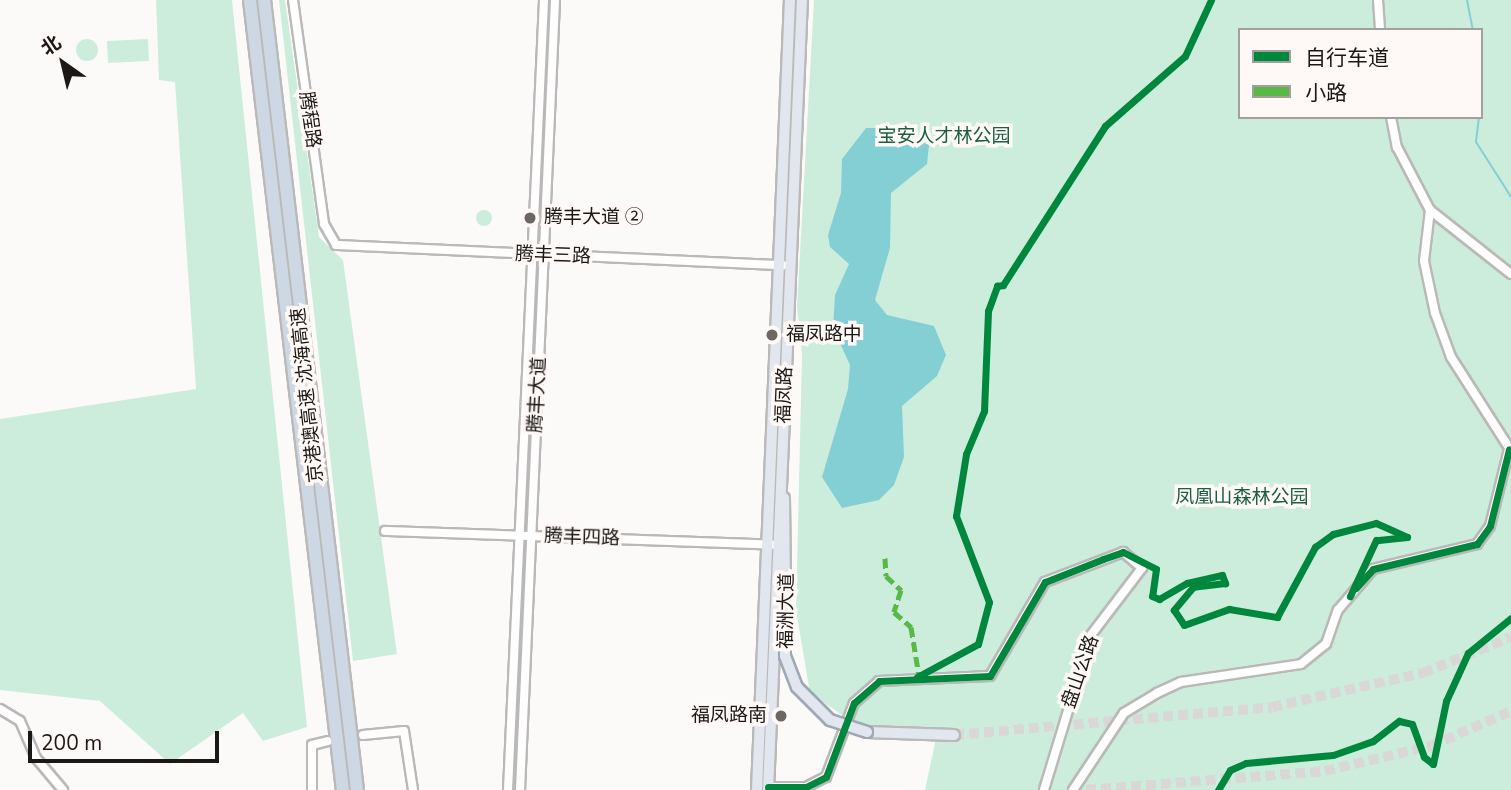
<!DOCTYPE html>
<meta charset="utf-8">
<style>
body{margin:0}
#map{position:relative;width:1511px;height:790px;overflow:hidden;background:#fcfaf8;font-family:"Nunito Sans","Noto Sans SC",sans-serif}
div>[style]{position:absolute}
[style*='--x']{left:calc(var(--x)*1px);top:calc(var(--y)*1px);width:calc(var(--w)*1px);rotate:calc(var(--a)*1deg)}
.green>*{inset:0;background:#cceddc}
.round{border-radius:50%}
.water>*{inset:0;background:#84cfd3}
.stream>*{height:2px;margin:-1px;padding:0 1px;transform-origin:1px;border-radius:1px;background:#84cfd3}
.major-tunnel>*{height:10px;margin-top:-5px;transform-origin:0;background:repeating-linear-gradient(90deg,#dad8d6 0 10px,transparent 0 15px)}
.roads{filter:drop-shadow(2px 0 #bbb9b7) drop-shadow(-2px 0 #bbb9b7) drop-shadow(0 2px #bbb9b7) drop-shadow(0 -2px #bbb9b7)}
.minor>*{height:8px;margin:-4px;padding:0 4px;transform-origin:4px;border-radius:4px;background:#fffefe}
.major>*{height:10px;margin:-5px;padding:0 5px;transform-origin:5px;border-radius:5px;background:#e2e7ef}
.highway>*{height:12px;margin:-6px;padding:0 6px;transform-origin:6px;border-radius:6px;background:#ced8e4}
.bridges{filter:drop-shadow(2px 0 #9ea9b5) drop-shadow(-2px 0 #9ea9b5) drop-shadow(0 2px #9ea9b5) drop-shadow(0 -2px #9ea9b5)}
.major-bridge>*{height:10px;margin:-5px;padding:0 5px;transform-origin:5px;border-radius:5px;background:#e2e7ef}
.quiet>*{height:5px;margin-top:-2.5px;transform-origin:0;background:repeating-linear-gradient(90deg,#58b947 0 10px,transparent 0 15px)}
.cycleway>*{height:7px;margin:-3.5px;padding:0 3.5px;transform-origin:3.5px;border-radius:3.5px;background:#00873e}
.dots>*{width:19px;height:19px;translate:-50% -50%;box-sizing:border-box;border:4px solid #fef9f6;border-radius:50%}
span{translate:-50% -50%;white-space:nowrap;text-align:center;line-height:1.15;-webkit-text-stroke:7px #fef9f6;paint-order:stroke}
.street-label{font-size:19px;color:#1b1816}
.park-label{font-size:19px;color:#1b5d45}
.poi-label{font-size:19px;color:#1b1816}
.left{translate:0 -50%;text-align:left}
.right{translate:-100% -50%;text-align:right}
.legend{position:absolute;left:1238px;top:28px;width:245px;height:91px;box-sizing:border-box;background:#fef9f6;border:2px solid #a39f9c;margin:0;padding:9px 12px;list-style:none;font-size:21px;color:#1b1816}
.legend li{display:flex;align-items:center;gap:14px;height:35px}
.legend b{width:35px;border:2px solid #a39f9c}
.north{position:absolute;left:28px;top:28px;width:70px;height:70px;-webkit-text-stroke:5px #fef9f6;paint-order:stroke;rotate:326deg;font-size:19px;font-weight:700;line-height:28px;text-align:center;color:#1b1816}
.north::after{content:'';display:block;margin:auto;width:24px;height:32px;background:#1b1816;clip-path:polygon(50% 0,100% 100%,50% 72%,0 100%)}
.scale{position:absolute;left:28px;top:731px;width:191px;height:32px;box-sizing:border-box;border:4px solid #1b1816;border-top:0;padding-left:9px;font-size:21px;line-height:24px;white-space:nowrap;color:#1b1816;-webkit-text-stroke:5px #fef9f6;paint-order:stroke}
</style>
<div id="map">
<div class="green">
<div style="clip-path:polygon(156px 0,232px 0,307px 727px,263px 741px,243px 713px,170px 764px,100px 701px,0 690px,0 419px,196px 389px,175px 82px,159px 80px)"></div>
<div style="clip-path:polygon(279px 0,285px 0,319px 237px,343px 260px,397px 654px,353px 661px)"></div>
<div style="clip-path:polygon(evenodd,814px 0,1511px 0,1511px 790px,925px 790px,938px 729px,855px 724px,810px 693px,796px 610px,802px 355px,797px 307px,814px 0,1240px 30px,1481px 30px,1481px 117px,1240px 117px,1240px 30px)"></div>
<div class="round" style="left:76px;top:39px;width:22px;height:22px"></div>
<div style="clip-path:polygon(148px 39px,149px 61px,108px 63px,107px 41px)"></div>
<div class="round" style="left:476px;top:210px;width:16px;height:16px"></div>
</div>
<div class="water">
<div style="clip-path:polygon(866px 128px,887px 128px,929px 145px,927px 164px,891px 193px,890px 248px,875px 300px,887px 315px,934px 326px,946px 355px,937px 376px,902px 406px,904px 457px,894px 485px,879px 500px,842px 508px,822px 477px,848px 389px,850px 365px,833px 328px,835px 295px,849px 264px,830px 247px,828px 235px,841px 193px,842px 159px)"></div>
</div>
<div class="stream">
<div style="--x:1467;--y:0;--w:31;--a:79"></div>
<div style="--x:1479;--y:117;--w:25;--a:97"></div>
<div style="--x:1476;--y:142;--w:65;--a:57.5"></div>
</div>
<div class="major-tunnel">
<div style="--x:954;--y:735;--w:319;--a:-5"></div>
<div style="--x:1272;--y:707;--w:155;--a:-12.7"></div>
<div style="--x:1423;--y:673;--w:95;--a:-22.2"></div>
<div style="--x:1086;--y:790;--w:240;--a:-4.5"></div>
<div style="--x:1325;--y:771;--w:109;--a:-13.3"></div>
<div style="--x:1431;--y:746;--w:87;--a:-23.6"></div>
</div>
<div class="roads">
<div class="minor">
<div style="--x:293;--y:0;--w:226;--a:82.1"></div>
<div style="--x:324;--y:224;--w:24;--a:60"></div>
<div style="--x:336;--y:245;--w:448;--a:2.6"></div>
<div style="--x:1378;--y:0;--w:30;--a:86"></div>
<div style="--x:1391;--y:117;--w:31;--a:79"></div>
<div style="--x:1397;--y:147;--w:71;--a:62.4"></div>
<div style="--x:1430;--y:210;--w:103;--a:38.3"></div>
<div style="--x:1430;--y:210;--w:51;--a:96.7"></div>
<div style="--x:1424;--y:261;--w:53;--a:78.1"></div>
<div style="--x:1435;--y:313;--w:47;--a:70"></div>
<div style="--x:1451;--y:357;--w:112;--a:57.4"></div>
<div style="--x:385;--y:531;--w:394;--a:2"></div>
<div style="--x:0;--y:709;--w:23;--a:31"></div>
<div style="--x:20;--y:721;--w:40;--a:66.6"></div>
<div style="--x:36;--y:758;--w:42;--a:49.8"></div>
<div style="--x:363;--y:735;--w:41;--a:-5.6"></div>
<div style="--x:404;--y:731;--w:60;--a:81.3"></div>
<div style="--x:768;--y:787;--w:38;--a:0"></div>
<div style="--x:806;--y:787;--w:22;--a:-27"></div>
<div style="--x:826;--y:777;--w:79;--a:-69.3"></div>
<div style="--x:854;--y:703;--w:33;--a:-41"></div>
<div style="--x:879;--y:681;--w:111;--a:-2.6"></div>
<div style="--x:990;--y:676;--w:109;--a:-59.7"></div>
<div style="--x:1045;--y:582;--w:84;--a:-21"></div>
<div style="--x:1123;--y:552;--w:25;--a:40"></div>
<div style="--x:1142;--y:568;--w:84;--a:127.3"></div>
<div style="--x:1091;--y:635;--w:162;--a:106.9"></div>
<div style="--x:312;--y:790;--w:45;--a:-90"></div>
<div style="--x:312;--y:745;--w:16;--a:-14"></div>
<div style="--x:508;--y:790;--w:791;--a:-87.39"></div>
<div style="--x:520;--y:790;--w:791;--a:-87.46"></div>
<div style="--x:1073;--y:790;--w:92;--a:-56.5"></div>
<div style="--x:1124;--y:713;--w:39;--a:-31"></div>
<div style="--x:1157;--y:693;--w:26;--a:-25"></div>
<div style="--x:1181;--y:682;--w:121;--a:-8.5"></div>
<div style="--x:1301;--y:664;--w:32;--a:-39"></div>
<div style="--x:1326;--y:644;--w:36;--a:-71"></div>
<div style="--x:1338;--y:610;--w:54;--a:-49.5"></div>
<div style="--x:1373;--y:569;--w:107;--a:-13.5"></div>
<div style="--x:1477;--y:544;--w:22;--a:-54"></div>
<div style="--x:1490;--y:526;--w:79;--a:-76.1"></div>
</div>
<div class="major">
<div style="--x:784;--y:498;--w:97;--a:89.4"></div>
<div style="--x:867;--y:732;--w:87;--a:2"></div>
<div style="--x:757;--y:790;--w:791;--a:-87.61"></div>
<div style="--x:768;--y:790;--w:791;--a:-87.54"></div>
</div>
<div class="highway">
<div style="--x:250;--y:0;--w:795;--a:83.29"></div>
<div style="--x:264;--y:0;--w:795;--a:83.29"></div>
</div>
</div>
<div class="bridges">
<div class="major-bridge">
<div style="--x:785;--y:595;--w:61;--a:90"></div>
<div style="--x:785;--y:656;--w:33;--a:69"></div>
<div style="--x:797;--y:687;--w:47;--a:45"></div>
<div style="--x:830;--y:720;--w:39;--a:18"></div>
</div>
</div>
<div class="quiet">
<div style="--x:885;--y:558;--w:18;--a:87"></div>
<div style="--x:886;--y:576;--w:21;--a:43"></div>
<div style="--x:901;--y:590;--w:23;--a:108"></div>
<div style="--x:894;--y:612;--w:23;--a:41"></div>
<div style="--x:911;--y:627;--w:50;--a:80.7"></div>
</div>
<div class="cycleway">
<div style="--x:1356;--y:588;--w:25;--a:-48"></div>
<div style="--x:1373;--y:569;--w:107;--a:-13.5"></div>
<div style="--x:1477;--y:544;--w:22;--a:-54"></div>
<div style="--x:1490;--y:526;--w:79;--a:-76.1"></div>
<div style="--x:917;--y:677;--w:69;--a:-28.4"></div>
<div style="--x:978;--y:644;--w:43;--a:-75.3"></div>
<div style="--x:989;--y:602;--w:92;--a:-111"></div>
<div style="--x:956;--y:516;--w:63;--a:-80.8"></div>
<div style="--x:966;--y:454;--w:47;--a:-67.3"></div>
<div style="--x:984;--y:411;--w:100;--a:-87.7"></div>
<div style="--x:988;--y:311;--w:27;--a:-70"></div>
<div style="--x:997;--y:286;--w:6;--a:-9"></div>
<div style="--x:1003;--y:285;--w:189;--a:-57.3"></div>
<div style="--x:1105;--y:126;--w:106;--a:-41.2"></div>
<div style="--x:1185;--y:56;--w:62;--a:-65.1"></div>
<div style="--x:768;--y:787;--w:38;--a:0"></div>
<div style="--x:806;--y:787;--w:22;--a:-27"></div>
<div style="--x:826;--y:777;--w:79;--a:-69.3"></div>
<div style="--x:854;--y:703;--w:33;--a:-41"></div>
<div style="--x:879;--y:681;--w:111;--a:-2.6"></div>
<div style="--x:990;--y:676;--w:109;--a:-59.7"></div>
<div style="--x:1045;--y:582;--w:62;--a:-21.6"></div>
<div style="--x:1103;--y:559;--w:21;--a:-19"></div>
<div style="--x:1123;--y:552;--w:37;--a:27"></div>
<div style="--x:1156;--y:569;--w:27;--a:98"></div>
<div style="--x:1152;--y:596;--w:8;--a:23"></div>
<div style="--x:1159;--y:599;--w:32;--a:-30"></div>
<div style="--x:1187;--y:583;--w:36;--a:-13"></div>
<div style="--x:1222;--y:575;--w:9;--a:69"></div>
<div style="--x:1225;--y:583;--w:32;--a:173"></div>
<div style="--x:1193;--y:587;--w:30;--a:130"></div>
<div style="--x:1174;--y:610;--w:18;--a:56"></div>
<div style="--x:1184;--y:625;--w:48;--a:-19.6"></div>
<div style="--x:1229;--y:609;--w:49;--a:9.5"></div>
<div style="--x:1277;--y:617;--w:80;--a:-61.5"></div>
<div style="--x:1315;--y:547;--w:22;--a:-36"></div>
<div style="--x:1333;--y:534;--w:44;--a:-14.3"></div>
<div style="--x:1376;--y:523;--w:34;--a:24"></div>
<div style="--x:1407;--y:537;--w:31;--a:174"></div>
<div style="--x:1376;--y:540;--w:62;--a:114.9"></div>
<div style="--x:1218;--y:790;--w:23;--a:-59"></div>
<div style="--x:1230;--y:770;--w:17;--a:-24"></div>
<div style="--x:1246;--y:763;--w:87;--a:-5.3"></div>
<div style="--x:1333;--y:755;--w:42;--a:-19.3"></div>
<div style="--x:1373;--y:741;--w:33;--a:-38"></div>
<div style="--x:1399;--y:721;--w:13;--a:13"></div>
<div style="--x:1412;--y:724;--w:35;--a:70"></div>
<div style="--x:1424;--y:757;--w:11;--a:38"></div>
<div style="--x:1433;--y:764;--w:64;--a:-78.3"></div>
<div style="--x:1446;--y:701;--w:53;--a:-65.4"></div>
<div style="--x:1468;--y:653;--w:55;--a:-39.1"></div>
</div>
<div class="dots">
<div style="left:530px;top:218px;background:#6a6765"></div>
<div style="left:772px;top:335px;background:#6a6765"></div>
<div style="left:781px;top:716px;background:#6a6765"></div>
</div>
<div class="street-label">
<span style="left:309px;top:120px;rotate:82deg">腾程路</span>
<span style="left:553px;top:256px;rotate:2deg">腾丰三路</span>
<span style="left:308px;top:395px;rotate:-96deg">京港澳高速 沈海高速</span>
<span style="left:538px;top:395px;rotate:-87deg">腾丰大道</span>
<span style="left:785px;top:395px;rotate:-88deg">福凤路</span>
<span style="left:582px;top:538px;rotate:2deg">腾丰四路</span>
<span style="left:787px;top:611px;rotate:-89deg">福洲大道</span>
<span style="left:1081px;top:672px;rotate:-71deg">盘山公路</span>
</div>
<div class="park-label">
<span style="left:944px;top:137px">宝安人才林公园</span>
<span style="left:1242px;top:498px">凤凰山森林公园</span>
</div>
<div class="poi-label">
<span class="left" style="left:544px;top:218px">腾丰大道 ②</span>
<span class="left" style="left:786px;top:335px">福凤路中</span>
<span class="right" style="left:767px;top:716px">福凤路南</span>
</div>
<ul class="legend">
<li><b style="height:9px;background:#00873e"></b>自行车道</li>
<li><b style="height:9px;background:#58b947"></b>小路</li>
</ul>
<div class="north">北</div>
<div class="scale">200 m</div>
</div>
